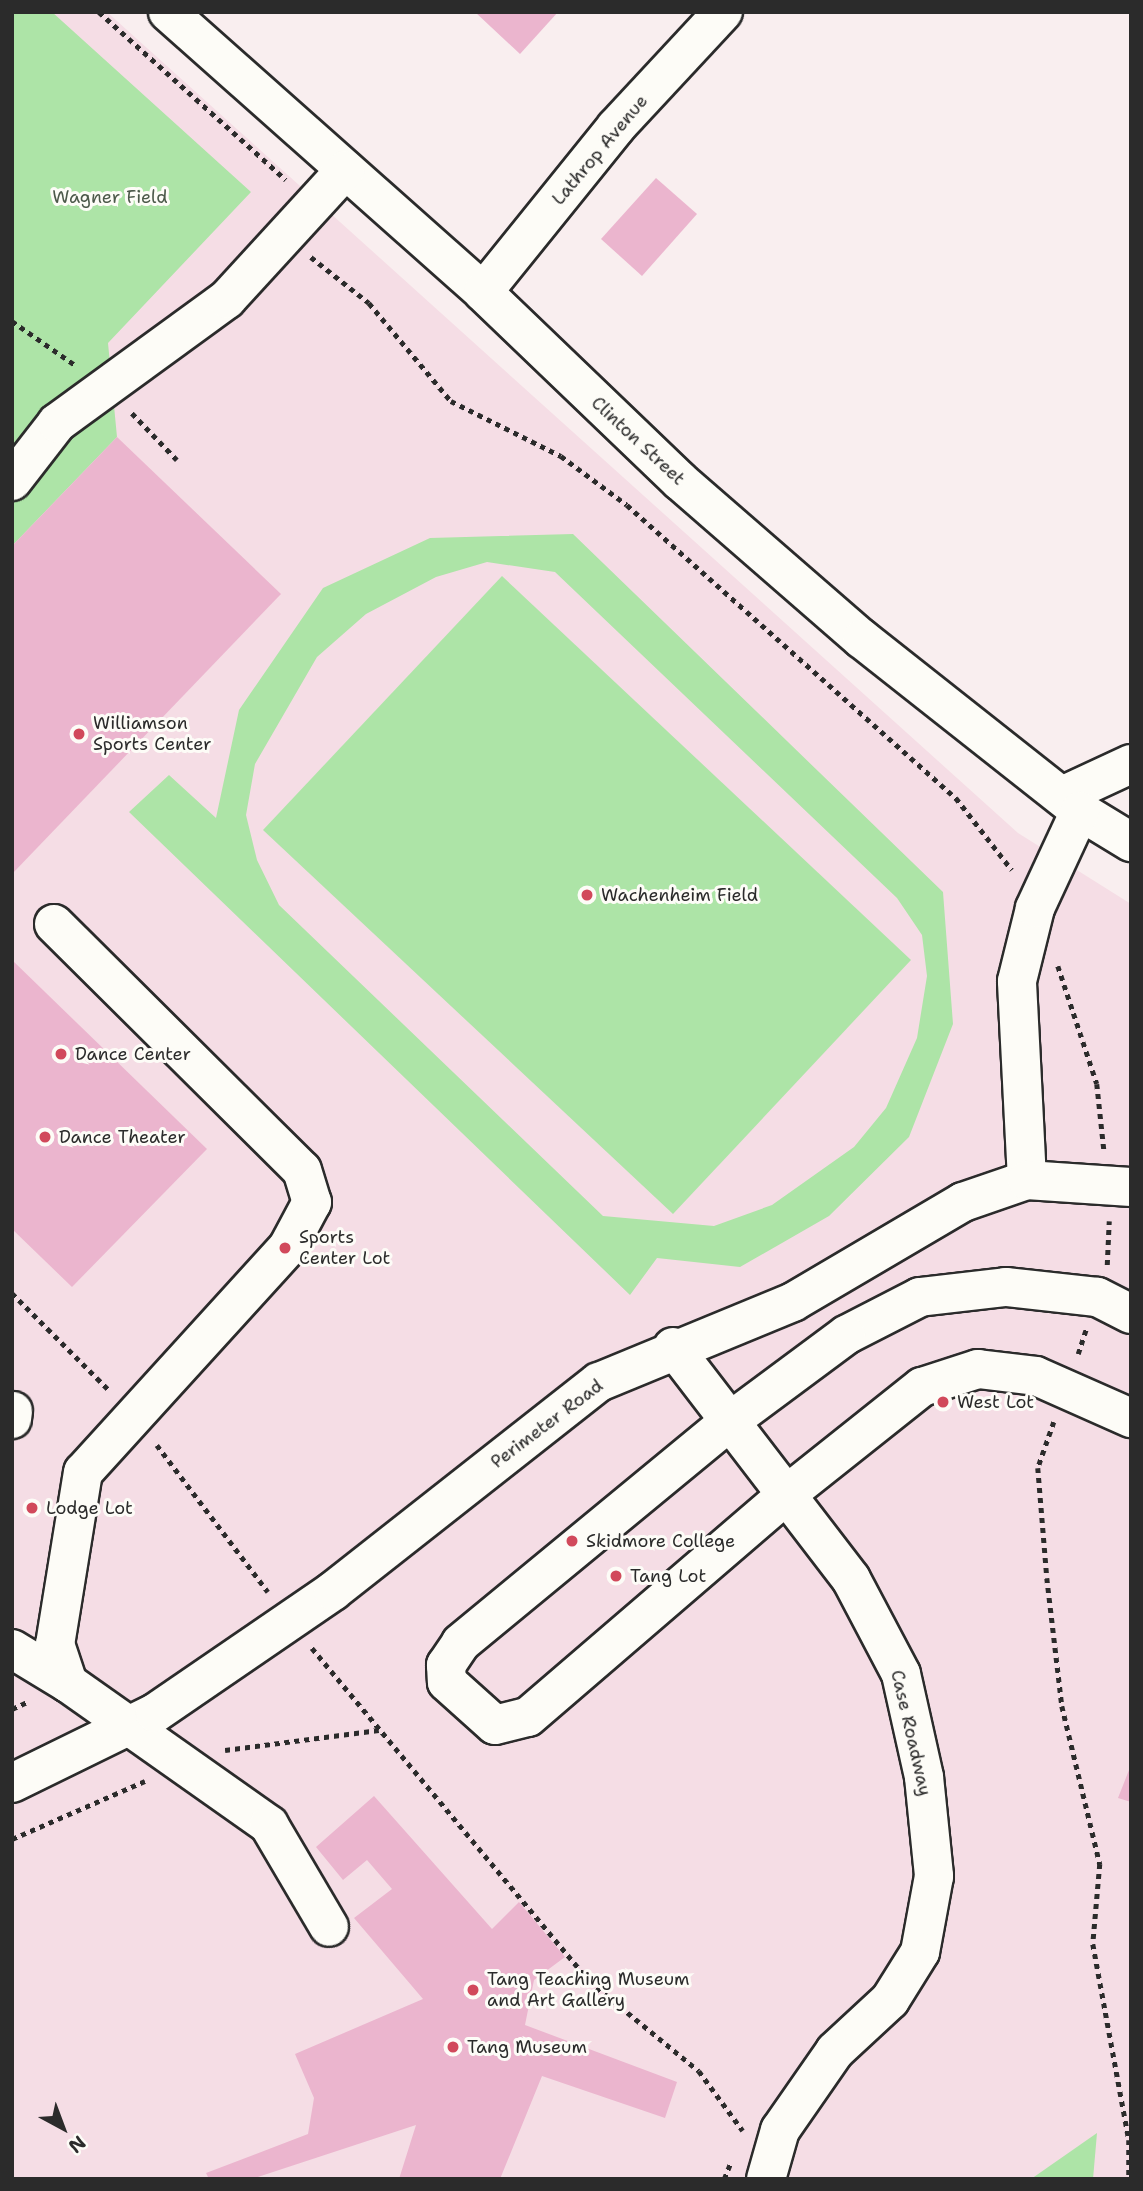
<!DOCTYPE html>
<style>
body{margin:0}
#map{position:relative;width:1143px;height:2191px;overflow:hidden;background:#f9eeef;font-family:"Shantell Sans",sans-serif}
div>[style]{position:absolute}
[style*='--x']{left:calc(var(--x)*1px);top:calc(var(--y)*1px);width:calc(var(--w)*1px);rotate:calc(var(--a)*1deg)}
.built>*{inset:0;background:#f5dde5}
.green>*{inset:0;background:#ade4a7}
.building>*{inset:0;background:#ebb5ce}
.path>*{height:4.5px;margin-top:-2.25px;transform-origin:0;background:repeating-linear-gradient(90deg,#2b2b2b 0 5px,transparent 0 10px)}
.roads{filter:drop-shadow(2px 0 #2b2b2b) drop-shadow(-2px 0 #2b2b2b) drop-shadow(0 2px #2b2b2b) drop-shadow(0 -2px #2b2b2b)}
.minor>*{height:38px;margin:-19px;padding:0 19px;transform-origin:19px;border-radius:19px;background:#fdfcf7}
.dots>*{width:19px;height:19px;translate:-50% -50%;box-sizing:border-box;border:4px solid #fdfcf7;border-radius:50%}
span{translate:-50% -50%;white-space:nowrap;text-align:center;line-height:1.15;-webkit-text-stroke:6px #fdfcf7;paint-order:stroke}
.street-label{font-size:18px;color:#2b2b2b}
.park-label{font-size:18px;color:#4c594a}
.poi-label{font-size:18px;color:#2b2b2b}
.left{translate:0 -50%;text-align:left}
.frame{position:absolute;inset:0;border:14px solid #2b2b2b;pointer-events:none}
.north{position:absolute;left:28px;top:2093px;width:70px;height:70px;-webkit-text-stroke:5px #fdfcf7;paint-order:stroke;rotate:139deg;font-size:19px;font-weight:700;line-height:28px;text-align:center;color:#2b2b2b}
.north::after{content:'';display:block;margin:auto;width:24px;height:32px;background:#2b2b2b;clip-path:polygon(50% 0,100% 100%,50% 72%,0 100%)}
</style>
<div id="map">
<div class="built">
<div style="clip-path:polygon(12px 12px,107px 12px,1018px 833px,1131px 904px,1131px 2179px,12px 2179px)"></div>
</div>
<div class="green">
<div style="clip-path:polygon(12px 12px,52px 12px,251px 192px,108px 343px,117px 437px,12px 546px)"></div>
<div style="clip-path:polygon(evenodd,573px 534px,943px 892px,953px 1024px,909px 1137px,829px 1216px,740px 1267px,657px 1258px,630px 1295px,129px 812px,169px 775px,216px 818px,239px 710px,323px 588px,430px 538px,573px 534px,487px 562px,555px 572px,897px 898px,922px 935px,927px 976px,917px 1038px,886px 1108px,854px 1147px,772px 1205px,714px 1226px,603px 1216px,279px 905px,257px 860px,246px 815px,255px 764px,317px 657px,366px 614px,436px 577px,487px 562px)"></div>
<div style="clip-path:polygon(502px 576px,911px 960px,673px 1214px,263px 830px)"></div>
<div style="clip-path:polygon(1097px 2133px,1093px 2179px,1031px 2179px)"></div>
</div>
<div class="building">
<div style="clip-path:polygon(475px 12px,558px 12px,520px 54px)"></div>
<div style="clip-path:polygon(656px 178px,697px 214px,642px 276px,601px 239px)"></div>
<div style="clip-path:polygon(117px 437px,281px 594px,12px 874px,12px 546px)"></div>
<div style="clip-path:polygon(12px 960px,207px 1149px,72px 1287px,12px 1229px)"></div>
<div style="clip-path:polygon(1131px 1765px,1131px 1802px,1118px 1798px)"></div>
<div style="clip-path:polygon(374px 1796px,492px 1929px,519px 1902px,565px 1957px,534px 1980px,525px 2025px,677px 2082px,665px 2118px,542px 2076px,500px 2179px,399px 2179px,416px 2125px,252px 2179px,209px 2179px,206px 2173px,308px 2134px,314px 2098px,295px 2054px,423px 1999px,354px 1918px,392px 1889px,367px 1860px,343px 1880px,316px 1847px)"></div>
</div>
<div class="path">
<div style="--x:99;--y:12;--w:251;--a:41.9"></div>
<div style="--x:311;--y:257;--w:74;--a:38.4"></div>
<div style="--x:369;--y:303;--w:128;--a:50.1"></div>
<div style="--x:451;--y:401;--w:123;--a:26.6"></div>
<div style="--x:561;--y:456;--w:82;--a:36.6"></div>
<div style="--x:627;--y:505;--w:441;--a:41.7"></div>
<div style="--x:956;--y:798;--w:91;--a:52.1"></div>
<div style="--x:12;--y:321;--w:77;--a:34.9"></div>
<div style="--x:132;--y:413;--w:65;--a:46.2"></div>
<div style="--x:1058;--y:966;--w:124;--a:71.7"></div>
<div style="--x:1097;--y:1084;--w:66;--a:83.9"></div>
<div style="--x:1107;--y:1265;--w:44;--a:-87.4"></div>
<div style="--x:12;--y:1293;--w:139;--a:45"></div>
<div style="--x:1078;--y:1354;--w:26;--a:-72"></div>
<div style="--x:1054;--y:1422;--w:49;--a:109.2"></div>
<div style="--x:1038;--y:1468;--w:110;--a:85.3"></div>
<div style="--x:1047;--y:1578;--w:129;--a:83.3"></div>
<div style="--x:1062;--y:1706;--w:163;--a:76.5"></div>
<div style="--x:1100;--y:1864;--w:80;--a:95"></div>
<div style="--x:1093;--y:1944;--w:199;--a:79.6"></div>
<div style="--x:1129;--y:2140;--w:39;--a:90"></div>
<div style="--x:157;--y:1445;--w:184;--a:52.9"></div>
<div style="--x:312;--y:1648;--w:433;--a:50.2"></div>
<div style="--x:589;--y:1981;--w:142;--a:39.3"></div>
<div style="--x:699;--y:2071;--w:74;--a:53.7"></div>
<div style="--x:12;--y:1709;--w:19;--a:-25"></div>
<div style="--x:225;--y:1750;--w:155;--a:-7.4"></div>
<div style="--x:12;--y:1839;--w:145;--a:-23.6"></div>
<div style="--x:724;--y:2179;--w:16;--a:-68"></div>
</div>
<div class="roads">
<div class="minor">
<div style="--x:168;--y:12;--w:421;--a:41.6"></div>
<div style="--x:483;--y:292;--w:273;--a:43.8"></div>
<div style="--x:680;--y:481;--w:241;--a:41"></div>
<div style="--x:862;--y:639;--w:278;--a:38.3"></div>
<div style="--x:1080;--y:811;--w:60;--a:31.3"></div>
<div style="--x:483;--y:292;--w:212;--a:-51.1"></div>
<div style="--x:616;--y:127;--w:157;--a:-47.1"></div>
<div style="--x:12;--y:481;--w:73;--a:-52.2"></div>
<div style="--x:57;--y:423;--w:210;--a:-36.1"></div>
<div style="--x:227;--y:299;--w:175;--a:-47.5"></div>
<div style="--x:1062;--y:796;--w:76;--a:-24.9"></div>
<div style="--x:54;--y:924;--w:349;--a:44.8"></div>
<div style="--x:302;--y:1170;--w:34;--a:73"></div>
<div style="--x:312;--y:1202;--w:51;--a:118.1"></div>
<div style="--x:288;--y:1247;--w:304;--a:132.3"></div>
<div style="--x:83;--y:1472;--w:174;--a:99.2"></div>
<div style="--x:55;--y:1644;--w:41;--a:71.6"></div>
<div style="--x:68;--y:1683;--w:246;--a:35.2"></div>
<div style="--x:269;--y:1825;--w:118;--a:59.5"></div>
<div style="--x:1027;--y:1180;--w:199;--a:-92.9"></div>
<div style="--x:1017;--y:981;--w:75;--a:-76.1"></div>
<div style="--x:1035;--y:908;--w:107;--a:-65.1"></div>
<div style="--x:1131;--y:1314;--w:38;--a:-153"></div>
<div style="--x:1097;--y:1297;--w:92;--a:-173.7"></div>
<div style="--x:1006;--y:1287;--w:87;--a:173.4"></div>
<div style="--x:920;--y:1297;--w:83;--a:152.8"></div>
<div style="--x:846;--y:1335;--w:144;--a:143.4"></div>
<div style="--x:730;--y:1421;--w:349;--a:140.5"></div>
<div style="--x:461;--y:1643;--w:27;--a:124"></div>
<div style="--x:446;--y:1665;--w:17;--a:87"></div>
<div style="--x:447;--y:1682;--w:64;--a:41.9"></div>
<div style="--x:495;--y:1725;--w:34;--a:-14"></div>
<div style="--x:528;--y:1717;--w:340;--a:-40.7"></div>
<div style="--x:786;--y:1495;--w:174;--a:-38.5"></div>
<div style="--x:922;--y:1387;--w:59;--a:-17.8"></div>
<div style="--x:978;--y:1369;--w:58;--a:6.9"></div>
<div style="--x:1036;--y:1376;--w:104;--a:23.9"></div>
<div style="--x:673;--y:1347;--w:292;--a:52.5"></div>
<div style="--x:851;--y:1579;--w:107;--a:62.2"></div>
<div style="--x:901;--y:1674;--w:106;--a:77.4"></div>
<div style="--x:924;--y:1777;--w:100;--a:84.2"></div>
<div style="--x:934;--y:1876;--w:77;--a:100.4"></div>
<div style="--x:920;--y:1952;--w:57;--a:122"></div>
<div style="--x:890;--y:2000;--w:75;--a:137.2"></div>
<div style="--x:835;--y:2051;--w:96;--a:124.8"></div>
<div style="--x:780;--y:2130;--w:51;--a:105.9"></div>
<div style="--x:12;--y:1419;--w:8;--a:-83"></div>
<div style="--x:12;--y:1649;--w:66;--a:31.3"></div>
<div style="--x:12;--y:1783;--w:159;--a:-26.1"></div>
<div style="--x:155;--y:1713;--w:216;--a:-34.4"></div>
<div style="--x:333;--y:1591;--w:338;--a:-38.2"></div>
<div style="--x:599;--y:1382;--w:210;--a:-22.4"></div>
<div style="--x:793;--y:1302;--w:197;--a:-30.5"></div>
<div style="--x:963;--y:1202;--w:68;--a:-19"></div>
<div style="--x:1027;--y:1180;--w:104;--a:3.9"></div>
</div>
</div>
<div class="dots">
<div style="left:79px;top:734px;background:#d1495b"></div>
<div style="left:587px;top:895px;background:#d1495b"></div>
<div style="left:61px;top:1054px;background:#d1495b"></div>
<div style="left:45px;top:1137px;background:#d1495b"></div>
<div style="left:285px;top:1248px;background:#d1495b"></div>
<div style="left:943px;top:1402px;background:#d1495b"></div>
<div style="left:32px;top:1508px;background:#d1495b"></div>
<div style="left:572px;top:1541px;background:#d1495b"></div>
<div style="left:616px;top:1576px;background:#d1495b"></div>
<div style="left:473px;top:1990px;background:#d1495b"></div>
<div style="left:453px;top:2047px;background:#d1495b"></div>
</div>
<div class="street-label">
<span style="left:600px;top:150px;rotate:-50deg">Lathrop Avenue</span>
<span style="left:638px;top:441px;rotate:43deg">Clinton Street</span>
<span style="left:547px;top:1424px;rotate:-37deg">Perimeter Road</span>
<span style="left:911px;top:1733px;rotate:77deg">Case Roadway</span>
</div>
<div class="park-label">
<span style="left:110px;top:197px">Wagner Field</span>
</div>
<div class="poi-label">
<span class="left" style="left:93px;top:734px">Williamson<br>Sports Center</span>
<span class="left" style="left:601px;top:895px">Wachenheim Field</span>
<span class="left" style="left:75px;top:1054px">Dance Center</span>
<span class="left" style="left:59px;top:1137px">Dance Theater</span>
<span class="left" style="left:299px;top:1248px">Sports<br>Center Lot</span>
<span class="left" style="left:957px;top:1402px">West Lot</span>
<span class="left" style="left:46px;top:1508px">Lodge Lot</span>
<span class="left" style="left:586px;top:1541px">Skidmore College</span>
<span class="left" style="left:630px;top:1576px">Tang Lot</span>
<span class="left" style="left:487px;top:1990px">Tang Teaching Museum<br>and Art Gallery</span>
<span class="left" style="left:467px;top:2047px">Tang Museum</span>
</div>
<div class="frame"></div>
<div class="north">N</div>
</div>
